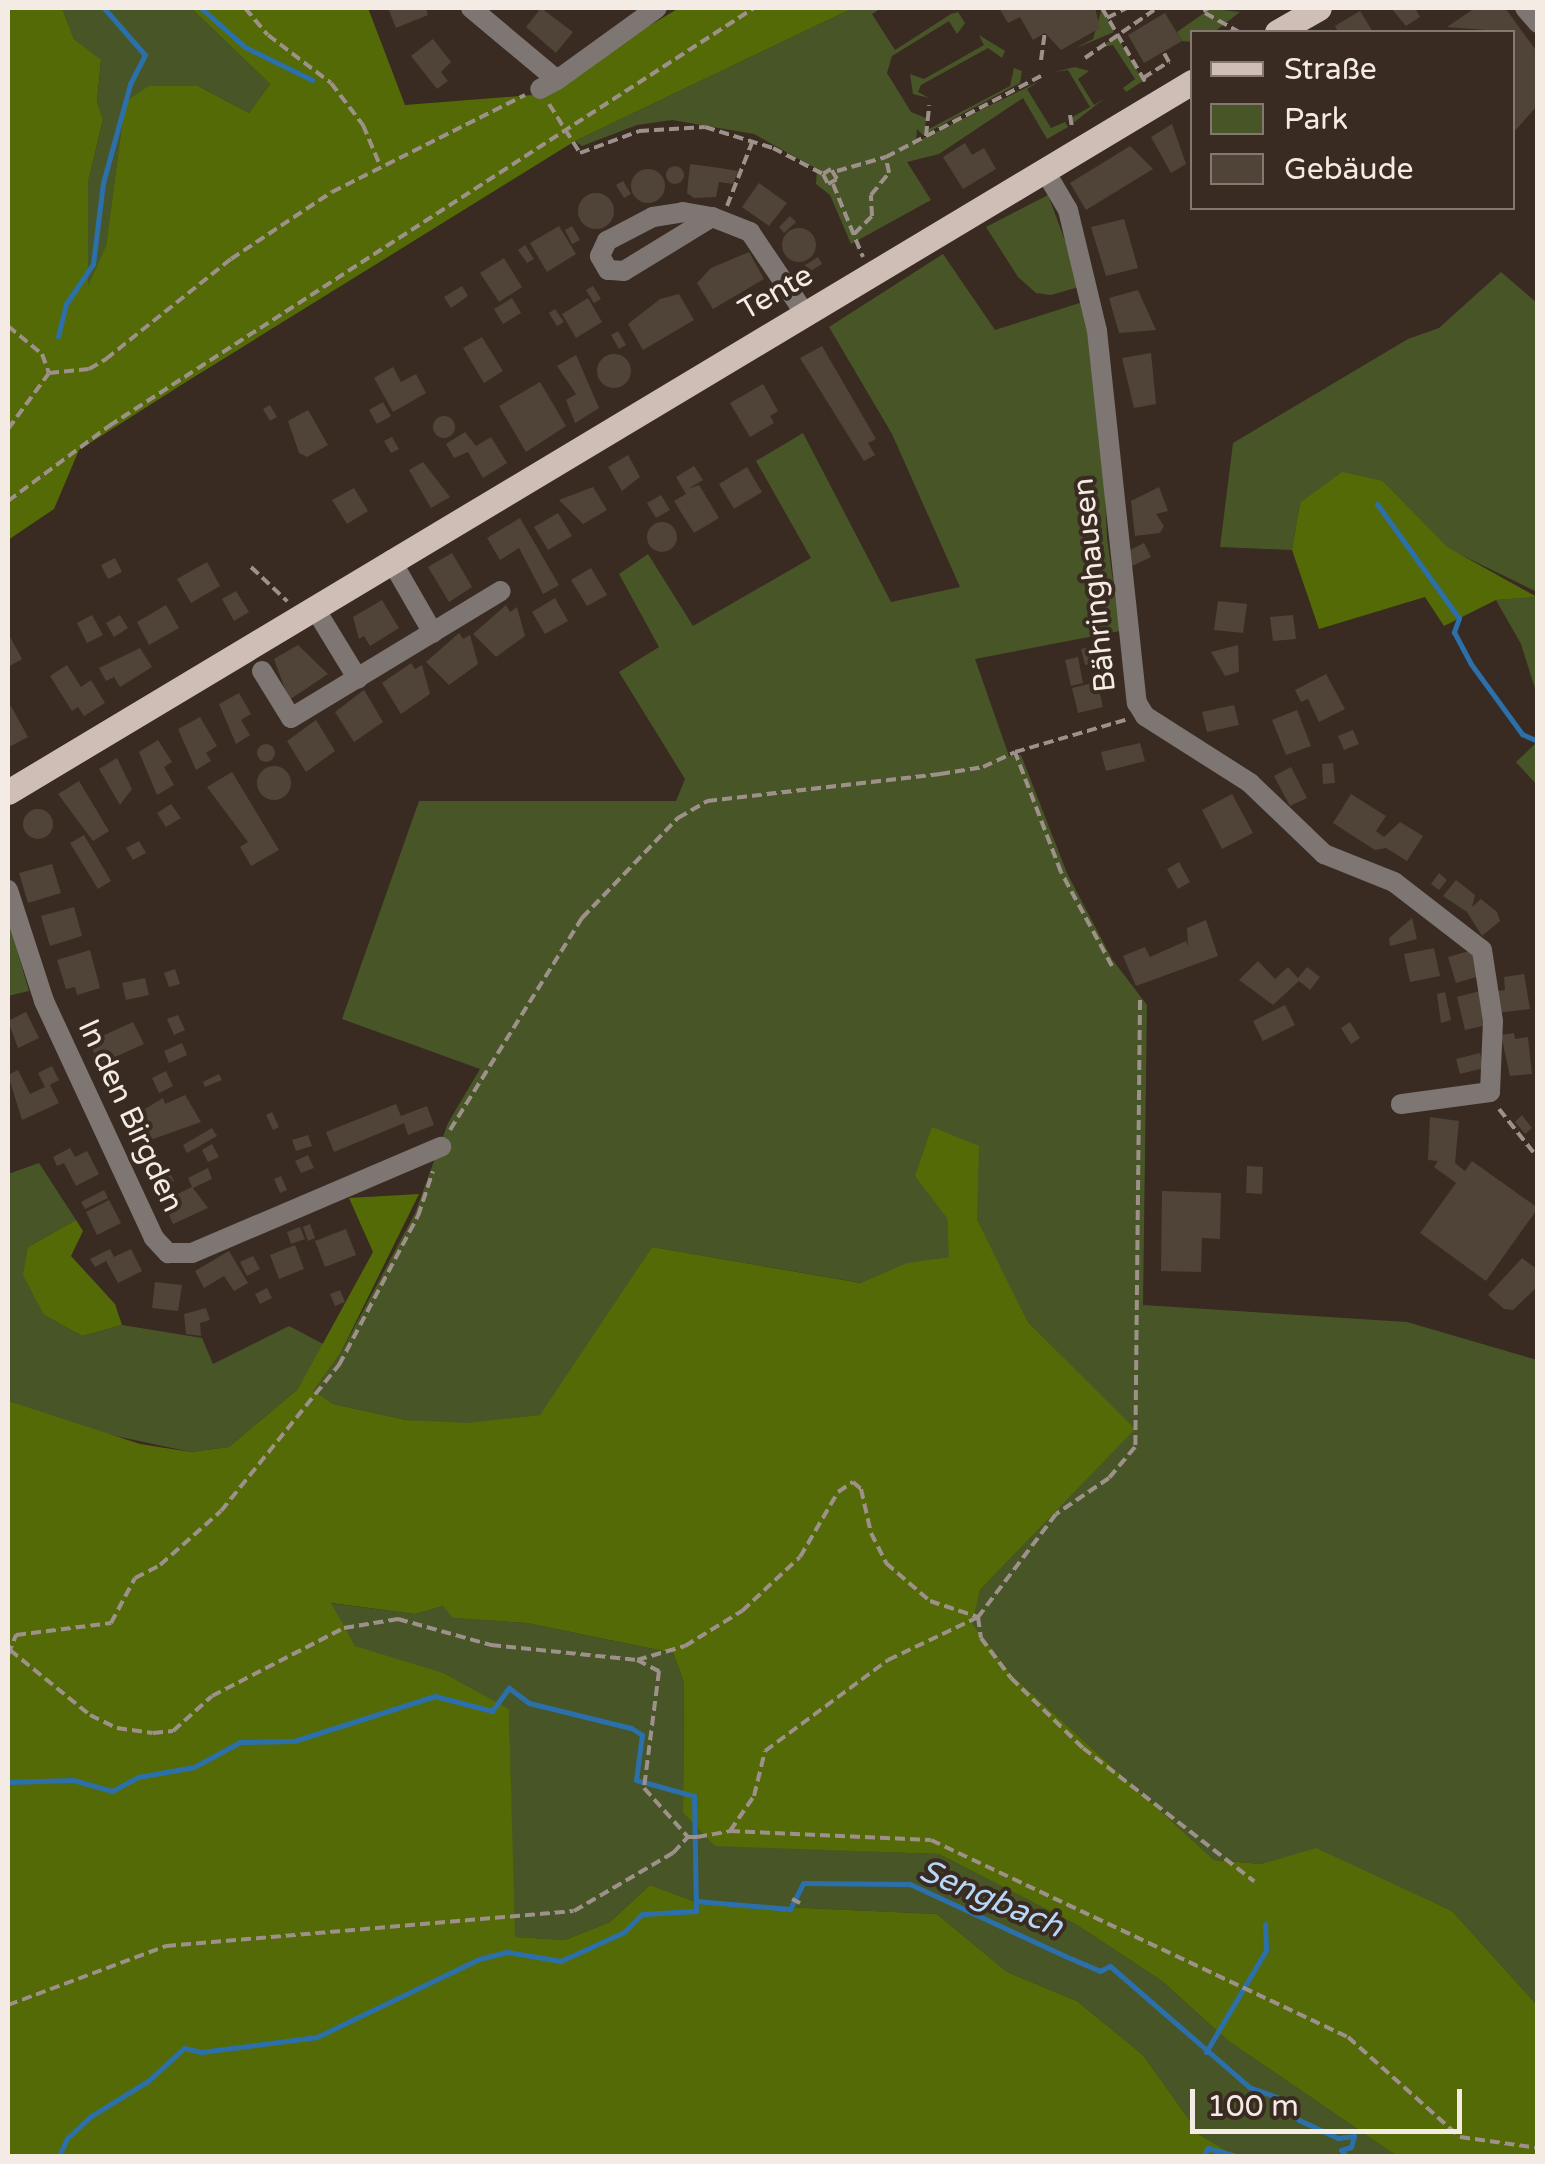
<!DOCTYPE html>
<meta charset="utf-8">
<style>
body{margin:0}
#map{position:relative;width:1545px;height:2164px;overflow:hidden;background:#392b22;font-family:"Varela Round",sans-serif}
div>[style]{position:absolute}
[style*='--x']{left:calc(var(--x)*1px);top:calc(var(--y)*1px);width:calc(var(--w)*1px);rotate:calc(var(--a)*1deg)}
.green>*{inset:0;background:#485527}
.forest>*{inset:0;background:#546a07}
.stream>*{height:5px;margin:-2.5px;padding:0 2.5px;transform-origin:2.5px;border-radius:2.5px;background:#2c70ab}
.building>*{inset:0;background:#4f4437}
.round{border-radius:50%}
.path>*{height:4px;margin-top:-2px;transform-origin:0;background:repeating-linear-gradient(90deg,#9d918a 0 10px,transparent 0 15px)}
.minor>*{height:20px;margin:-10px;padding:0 10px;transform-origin:10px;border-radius:10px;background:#7e7672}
.major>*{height:25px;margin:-12.5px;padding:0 12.5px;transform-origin:12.5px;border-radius:12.5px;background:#cfbeb6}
span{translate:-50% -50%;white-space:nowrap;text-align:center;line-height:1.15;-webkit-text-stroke:8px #392b22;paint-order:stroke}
.street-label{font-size:30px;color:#f5ebe5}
.water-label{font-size:32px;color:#b6d7f8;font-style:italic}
.frame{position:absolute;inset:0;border:10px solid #f5ebe5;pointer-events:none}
.legend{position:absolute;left:1190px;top:30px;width:325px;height:180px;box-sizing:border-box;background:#392b22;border:2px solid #847870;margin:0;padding:12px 18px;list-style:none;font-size:30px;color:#f5ebe5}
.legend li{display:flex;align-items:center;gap:20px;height:50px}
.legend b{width:50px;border:2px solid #847870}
.scale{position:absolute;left:1190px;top:2089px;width:272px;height:45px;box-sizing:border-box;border:5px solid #f5ebe5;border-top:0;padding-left:12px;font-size:30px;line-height:35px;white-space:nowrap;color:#f5ebe5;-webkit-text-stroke:8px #392b22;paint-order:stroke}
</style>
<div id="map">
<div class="green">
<div style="clip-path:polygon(62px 8px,191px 8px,270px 84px,249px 113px,198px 86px,125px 102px,106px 247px,87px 289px,88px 180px,103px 121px,97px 103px,101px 61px,74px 39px)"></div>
<div style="clip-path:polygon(853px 8px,881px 8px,872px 14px,895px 50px,951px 14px,958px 12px,965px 23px,957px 34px,949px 21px,892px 56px,887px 73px,911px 112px,926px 118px,925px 131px,1010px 86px,1014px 68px,1022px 71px,1020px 83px,923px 135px,917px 129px,916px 142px,1040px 81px,1027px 89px,1051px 128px,1065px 122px,1068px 127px,1047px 139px,1023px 98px,939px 154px,907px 162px,931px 200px,851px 244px,830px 195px,816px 184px,817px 169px,754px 134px,672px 120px,637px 125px,582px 146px,575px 141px)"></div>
<div style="clip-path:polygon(1102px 8px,1114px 32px,1074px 49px,1093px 39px)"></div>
<div style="clip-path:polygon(1203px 8px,1240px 12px,1214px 32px,1192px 32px,1192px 42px,1182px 41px,1177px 32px,1204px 13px)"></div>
<div style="clip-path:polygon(979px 35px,1005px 51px,1002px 58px,988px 48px,921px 85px,918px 92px,929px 98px,913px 94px,910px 74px,924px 79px,984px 45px)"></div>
<div style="clip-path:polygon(1117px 36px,1143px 81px,1126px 92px,1123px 88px,1135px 79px,1113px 45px,1098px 48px)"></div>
<div style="clip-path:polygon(1075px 67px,1089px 71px,1078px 79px,1094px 105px,1105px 98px,1072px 124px,1069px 119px,1090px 107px,1068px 70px,1054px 72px)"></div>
<div style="clip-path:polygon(1048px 195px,1082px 286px,1051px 295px,1036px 293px,1018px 277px,986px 227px)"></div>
<div style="clip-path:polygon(943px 254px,995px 330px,1083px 302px,1101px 407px,1107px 538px,1120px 631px,975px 659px,1009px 756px,1021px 755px,1067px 873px,1112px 959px,1147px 1005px,1143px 1305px,1407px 1322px,1537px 1360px,1537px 2005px,1452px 1911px,1316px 1849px,1261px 1864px,1214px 1860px,1012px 1675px,971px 1624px,980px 1590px,1134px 1429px,1028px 1322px,977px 1219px,947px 1218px,950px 1257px,907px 1264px,862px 1283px,652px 1247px,541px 1415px,467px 1424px,406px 1420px,333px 1404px,312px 1391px,341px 1352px,415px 1213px,448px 1123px,480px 1069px,342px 1019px,419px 801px,676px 801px,685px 779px,619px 672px,659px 647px,619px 574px,648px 554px,693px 626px,811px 558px,756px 461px,803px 433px,891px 602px,960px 587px,892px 434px,829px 327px)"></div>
<div style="clip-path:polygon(1501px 272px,1537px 303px,1537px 592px,1447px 548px,1383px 481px,1300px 503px,1292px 550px,1220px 547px,1233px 443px,1408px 339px,1439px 328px)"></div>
<div style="clip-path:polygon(1537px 597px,1537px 695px,1521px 644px,1496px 600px)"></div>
<div style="clip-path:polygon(1537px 742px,1537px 785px,1516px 762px)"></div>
<div style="clip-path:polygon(8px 920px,29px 991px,8px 996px)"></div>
<div style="clip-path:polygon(39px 1163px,76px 1220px,28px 1247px,44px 1315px,82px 1336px,122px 1325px,202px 1338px,213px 1364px,289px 1326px,327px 1346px,298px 1389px,229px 1447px,191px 1452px,73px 1427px,8px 1401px,8px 1174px)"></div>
<div style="clip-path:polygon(329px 1603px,415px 1614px,443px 1606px,454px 1618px,527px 1623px,673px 1653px,684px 1682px,683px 1813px,715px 1845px,939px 1854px,1077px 1925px,1162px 1981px,1227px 2040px,1397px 2156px,1236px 2156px,1200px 2135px,1143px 2055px,1077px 2001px,1007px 1972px,937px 1914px,698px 1903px,650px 1885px,610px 1922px,565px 1940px,514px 1937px,509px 1709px,355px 1646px)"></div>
</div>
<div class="forest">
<div style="clip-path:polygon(8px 8px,62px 8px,74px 39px,101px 60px,97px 102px,103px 120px,88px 181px,88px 286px,106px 246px,125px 102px,149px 86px,198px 86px,249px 113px,270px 84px,191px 8px,368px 8px,405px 105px,533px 95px,679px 8px,853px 8px,575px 141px,186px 382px,79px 450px,54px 509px,8px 540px)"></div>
<div style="clip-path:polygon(1342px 472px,1383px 481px,1447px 547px,1537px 597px,1496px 600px,1444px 626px,1425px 597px,1319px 629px,1292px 550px,1300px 503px)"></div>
<div style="clip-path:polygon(932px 1127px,979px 1146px,977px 1219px,1028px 1322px,1135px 1429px,980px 1590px,972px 1624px,1012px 1675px,1214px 1860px,1261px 1864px,1316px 1848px,1452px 1911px,1537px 2005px,1537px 2156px,1397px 2156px,1227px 2040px,1162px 1981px,1077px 1925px,939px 1854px,715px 1846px,683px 1813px,684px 1682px,673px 1653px,527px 1623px,453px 1618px,443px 1606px,415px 1614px,331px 1603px,355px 1646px,443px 1673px,509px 1709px,515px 1937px,565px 1940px,610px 1922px,650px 1885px,698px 1903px,937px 1914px,1007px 1972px,1077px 2001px,1143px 2055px,1200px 2135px,1236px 2156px,8px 2156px,8px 1401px,140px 1444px,191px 1452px,229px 1447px,298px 1389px,373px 1252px,349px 1198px,419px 1194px,341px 1352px,313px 1391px,333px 1404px,406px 1420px,467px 1423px,540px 1415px,652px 1247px,861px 1283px,907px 1263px,949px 1257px,947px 1218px,915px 1176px)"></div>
<div style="clip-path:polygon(76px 1220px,83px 1231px,71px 1256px,115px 1304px,122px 1325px,82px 1336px,44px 1315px,23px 1275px,28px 1247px)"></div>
</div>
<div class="stream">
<div style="--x:201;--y:8;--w:59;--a:41.6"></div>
<div style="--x:245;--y:47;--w:75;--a:26.2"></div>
<div style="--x:58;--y:336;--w:33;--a:-76"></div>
<div style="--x:66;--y:304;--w:48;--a:-56"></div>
<div style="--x:93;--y:264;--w:82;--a:-83"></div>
<div style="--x:103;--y:183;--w:103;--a:-74.7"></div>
<div style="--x:130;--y:84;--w:33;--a:-63"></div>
<div style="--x:145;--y:55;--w:62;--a:-131.1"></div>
<div style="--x:1377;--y:504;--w:140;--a:54.3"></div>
<div style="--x:1459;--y:618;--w:15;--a:110"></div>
<div style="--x:1454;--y:632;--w:36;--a:62"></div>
<div style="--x:1471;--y:664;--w:87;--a:53.9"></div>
<div style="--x:1522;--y:734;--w:17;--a:24"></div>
<div style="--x:8;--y:1782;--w:65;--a:-1.8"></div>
<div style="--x:73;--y:1780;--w:41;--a:15.8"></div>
<div style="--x:112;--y:1791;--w:30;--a:-28"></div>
<div style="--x:138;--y:1777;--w:57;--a:-10.1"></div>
<div style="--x:194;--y:1767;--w:52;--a:-28.5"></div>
<div style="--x:240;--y:1742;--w:54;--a:-1.1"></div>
<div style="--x:294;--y:1741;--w:148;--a:-17.7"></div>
<div style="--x:435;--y:1696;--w:59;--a:14.7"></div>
<div style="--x:492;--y:1711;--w:29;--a:-54"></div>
<div style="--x:509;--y:1688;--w:25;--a:37"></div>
<div style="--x:529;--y:1703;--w:105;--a:13.8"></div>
<div style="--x:631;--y:1728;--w:13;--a:32"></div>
<div style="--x:642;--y:1735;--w:45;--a:97.6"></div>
<div style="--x:636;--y:1780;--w:60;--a:15.4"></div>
<div style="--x:694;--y:1796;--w:115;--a:89"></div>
<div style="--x:696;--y:1911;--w:54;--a:176.8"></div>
<div style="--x:642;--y:1914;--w:25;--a:135"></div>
<div style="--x:624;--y:1932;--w:69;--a:155.3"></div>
<div style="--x:561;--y:1961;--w:55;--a:-170.5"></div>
<div style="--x:507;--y:1952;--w:29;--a:166"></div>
<div style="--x:479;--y:1959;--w:180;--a:154.3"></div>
<div style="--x:317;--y:2037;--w:117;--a:172.6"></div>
<div style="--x:201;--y:2052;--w:17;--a:-167"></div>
<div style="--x:184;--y:2048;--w:49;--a:137.5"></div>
<div style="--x:148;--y:2081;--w:67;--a:148.4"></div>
<div style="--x:91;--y:2116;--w:33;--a:137"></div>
<div style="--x:67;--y:2138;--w:20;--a:114"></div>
<div style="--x:696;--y:1901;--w:94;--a:4.9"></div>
<div style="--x:790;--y:1909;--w:29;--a:-63"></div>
<div style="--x:803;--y:1883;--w:107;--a:0.5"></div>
<div style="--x:910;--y:1884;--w:171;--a:24.9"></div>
<div style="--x:1065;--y:1956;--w:38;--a:23"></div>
<div style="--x:1100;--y:1971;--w:11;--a:-27"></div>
<div style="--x:1110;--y:1966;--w:184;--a:41"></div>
<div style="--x:1249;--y:2087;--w:30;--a:20"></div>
<div style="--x:1277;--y:2097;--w:32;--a:46"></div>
<div style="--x:1299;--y:2120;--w:43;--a:24.8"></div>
<div style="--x:1338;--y:2138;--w:16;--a:-7"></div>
<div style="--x:1354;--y:2136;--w:11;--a:105"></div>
<div style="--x:1351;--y:2147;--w:10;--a:163"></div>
<div style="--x:1341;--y:2150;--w:8;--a:50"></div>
<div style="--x:1206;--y:2052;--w:118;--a:-59.5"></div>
<div style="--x:1266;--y:1950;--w:26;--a:-92"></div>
<div style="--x:1203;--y:2156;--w:9;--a:-58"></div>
<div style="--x:1208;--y:2148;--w:29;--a:16"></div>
</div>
<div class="building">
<div style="clip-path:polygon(388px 8px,426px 8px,428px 15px,396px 28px)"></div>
<div style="clip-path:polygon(541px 8px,573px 32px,556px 53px,526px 27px)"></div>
<div style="clip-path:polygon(999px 8px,1095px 8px,1100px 28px,1061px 50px,1045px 33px,1033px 40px,1020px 17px,1008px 23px)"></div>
<div style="clip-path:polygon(1391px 8px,1415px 8px,1420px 17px,1406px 26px)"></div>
<div style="clip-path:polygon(1475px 8px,1505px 8px,1538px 53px,1538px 105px,1512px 134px,1512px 32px,1447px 27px)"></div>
<div style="clip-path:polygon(1360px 11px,1373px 32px,1338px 32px,1335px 26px)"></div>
<div style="clip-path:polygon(1165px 13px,1182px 41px,1144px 63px,1128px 35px)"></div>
<div style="clip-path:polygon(433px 39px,451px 62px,441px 72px,448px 81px,437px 89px,411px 56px)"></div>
<div style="clip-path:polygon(1172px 124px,1186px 164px,1171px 173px,1151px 137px)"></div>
<div style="clip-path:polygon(965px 143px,972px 155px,984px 148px,996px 169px,963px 189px,943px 157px)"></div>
<div style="clip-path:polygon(1130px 146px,1153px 169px,1086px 210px,1070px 183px)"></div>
<div style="clip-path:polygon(690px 164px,720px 168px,738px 171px,733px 184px,719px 182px,716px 197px,694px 198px,687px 193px)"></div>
<div class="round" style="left:666px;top:166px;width:18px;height:18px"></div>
<div class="round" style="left:631px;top:169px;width:34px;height:34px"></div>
<div style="clip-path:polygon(623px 181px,631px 194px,624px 198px,616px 185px)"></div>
<div style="clip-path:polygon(759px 183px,787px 203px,769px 226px,742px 207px)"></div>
<div class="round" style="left:578px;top:193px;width:36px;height:36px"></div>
<div style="clip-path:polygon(790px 216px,796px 222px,784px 233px,779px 227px)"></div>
<div style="clip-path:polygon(1124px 219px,1138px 268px,1106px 276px,1091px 227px)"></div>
<div style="clip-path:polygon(559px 226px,576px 254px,547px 272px,530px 243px)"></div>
<div style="clip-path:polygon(572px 226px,580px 240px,572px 244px,565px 230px)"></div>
<div class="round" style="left:782px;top:228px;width:34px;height:34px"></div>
<div style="clip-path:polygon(525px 245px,534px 259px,527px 263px,518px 250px)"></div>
<div style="clip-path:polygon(749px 252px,764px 279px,713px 309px,697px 283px,711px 268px)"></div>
<div style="clip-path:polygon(818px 257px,822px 264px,809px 272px,805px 265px)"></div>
<div style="clip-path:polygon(504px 258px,522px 287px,499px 302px,480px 273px)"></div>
<div style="clip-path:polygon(462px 286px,468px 296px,451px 308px,444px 297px)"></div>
<div style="clip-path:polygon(593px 286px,601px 299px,594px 303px,586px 290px)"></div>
<div style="clip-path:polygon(1138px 290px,1156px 330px,1119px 333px,1109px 298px)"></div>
<div style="clip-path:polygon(679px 294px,694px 320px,643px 350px,628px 324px,660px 299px)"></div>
<div style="clip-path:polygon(512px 298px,521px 313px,503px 324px,494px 309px)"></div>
<div style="clip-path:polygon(588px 298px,602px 322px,576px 338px,562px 314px)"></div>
<div style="clip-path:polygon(555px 309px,564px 322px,557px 326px,549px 313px)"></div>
<div style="clip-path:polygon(618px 331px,626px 345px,619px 349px,611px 335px)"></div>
<div style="clip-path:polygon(482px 337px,503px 371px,484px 383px,463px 348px)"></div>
<div style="clip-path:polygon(822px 346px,876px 439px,868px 443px,875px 455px,864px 461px,800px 358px)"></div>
<div style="clip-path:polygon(1151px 353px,1156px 404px,1134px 408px,1122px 358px)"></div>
<div class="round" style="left:597px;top:354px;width:34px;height:34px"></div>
<div style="clip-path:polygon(576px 355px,599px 408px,575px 423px,566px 400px,576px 394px,557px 366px)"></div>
<div style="clip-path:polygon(393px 367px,401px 382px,416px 374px,426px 393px,393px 412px,374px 378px)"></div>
<div style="clip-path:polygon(540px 382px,566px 426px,526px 452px,499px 406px)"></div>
<div style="clip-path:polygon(763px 384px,778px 411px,770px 416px,774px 423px,750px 437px,730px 403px)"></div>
<div style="clip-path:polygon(383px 402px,391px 416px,377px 424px,369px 410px)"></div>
<div style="clip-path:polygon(270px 405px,277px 417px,270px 421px,263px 409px)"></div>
<div style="clip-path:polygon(308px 410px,328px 445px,307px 457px,299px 453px,288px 421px)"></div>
<div class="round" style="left:433px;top:416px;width:22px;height:22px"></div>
<div style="clip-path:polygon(465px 432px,476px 446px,491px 437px,507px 463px,483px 478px,468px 452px,454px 458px,446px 444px)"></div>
<div style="clip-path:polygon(392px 437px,399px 449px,391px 453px,384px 441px)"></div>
<div style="clip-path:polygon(628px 455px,640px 477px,622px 491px,608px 467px)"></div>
<div style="clip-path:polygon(423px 462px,450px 497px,431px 508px,409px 470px)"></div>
<div style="clip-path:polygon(694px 466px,703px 480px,688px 489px,699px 485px,719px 518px,694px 533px,674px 501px,686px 494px,676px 477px)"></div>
<div style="clip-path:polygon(747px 467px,762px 492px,734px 509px,719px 484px)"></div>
<div style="clip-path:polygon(593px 487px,607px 510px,583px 524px,559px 500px)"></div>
<div style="clip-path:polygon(1159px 487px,1168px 511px,1156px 514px,1164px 526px,1160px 533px,1135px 536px,1131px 501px)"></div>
<div style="clip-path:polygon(354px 488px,368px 511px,347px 524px,332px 500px)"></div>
<div style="clip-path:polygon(661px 495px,670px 510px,656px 518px,647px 503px)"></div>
<div style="clip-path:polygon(558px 513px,572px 536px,548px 550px,534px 527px)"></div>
<div style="clip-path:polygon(520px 518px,559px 585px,543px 594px,519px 548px,500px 560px,487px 538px)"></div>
<div class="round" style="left:647px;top:522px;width:30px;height:30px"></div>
<div style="clip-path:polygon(1144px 543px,1151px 557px,1132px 566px,1126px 552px)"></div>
<div style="clip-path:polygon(452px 553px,472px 587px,449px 602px,428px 567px)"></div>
<div style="clip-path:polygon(115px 558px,122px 572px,108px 579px,101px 565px)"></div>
<div style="clip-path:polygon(207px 562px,220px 586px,191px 603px,177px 579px)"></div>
<div style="clip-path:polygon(591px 568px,607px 595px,587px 606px,571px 580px)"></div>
<div style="clip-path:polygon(236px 591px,249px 612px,234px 621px,222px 599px)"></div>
<div style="clip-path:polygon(555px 598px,568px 621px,545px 634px,532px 612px)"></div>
<div style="clip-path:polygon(382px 600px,399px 628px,370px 646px,364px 636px,359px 639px,353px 617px)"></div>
<div style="clip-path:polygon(1218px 601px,1247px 604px,1243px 633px,1214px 630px)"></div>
<div style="clip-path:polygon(166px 605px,179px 628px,149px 645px,137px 622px)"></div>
<div style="clip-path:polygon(506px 605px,510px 612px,517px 607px,525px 636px,496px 657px,473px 634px)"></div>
<div style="clip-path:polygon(92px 615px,103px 635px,87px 643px,77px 623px)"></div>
<div style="clip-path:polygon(120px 615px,128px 628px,114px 637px,106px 623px)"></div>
<div style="clip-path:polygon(1293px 615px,1296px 639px,1273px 641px,1270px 617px)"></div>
<div style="clip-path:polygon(8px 633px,22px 659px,8px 667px)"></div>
<div style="clip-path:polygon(459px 633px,463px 639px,470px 635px,478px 664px,449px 685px,426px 662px)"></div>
<div style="clip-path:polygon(1105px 643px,1109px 659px,1085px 665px,1081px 649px)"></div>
<div style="clip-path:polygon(298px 645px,328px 674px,289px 700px,274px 659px)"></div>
<div style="clip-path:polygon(1238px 645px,1239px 672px,1225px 676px,1211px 652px)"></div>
<div style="clip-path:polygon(140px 648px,152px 667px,120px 687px,114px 677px,106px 681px,99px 668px)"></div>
<div style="clip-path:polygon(1078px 657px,1083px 683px,1071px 686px,1065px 660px)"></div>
<div style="clip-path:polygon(411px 663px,415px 669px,422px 665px,430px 694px,401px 714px,382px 683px)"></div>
<div style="clip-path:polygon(67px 665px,81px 687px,91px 680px,105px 703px,84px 716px,78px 707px,72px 711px,50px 676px)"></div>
<div style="clip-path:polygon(1326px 674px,1345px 709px,1319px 722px,1308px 699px,1301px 702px,1295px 690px)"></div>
<div style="clip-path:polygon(1097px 682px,1103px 707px,1078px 713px,1072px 688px)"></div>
<div style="clip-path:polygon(364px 690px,383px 722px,354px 742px,335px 712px)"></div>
<div style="clip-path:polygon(239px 693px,251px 714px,241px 720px,250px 735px,236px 744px,219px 704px)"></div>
<div style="clip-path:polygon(1234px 705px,1239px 725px,1207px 732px,1202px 712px)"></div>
<div style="clip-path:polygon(11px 706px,28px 737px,9px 747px,8px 708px)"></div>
<div style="clip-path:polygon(1297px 710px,1311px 746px,1286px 755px,1272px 720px)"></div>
<div style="clip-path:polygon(200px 717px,217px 746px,206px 753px,211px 761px,196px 770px,178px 729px)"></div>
<div style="clip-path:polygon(316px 720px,335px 751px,306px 772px,287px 741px)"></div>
<div style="clip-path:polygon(1353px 730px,1359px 744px,1344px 750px,1338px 736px)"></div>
<div style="clip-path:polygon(158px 740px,172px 762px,164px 767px,174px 785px,157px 795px,139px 752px)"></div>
<div style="clip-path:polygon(1140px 743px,1145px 761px,1106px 771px,1101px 752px)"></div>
<div class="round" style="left:257px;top:744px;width:18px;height:18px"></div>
<div style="clip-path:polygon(117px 758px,132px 789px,120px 805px,99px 769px)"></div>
<div style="clip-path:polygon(1333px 763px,1335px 783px,1323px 784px,1322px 764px)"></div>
<div class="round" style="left:257px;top:766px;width:34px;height:34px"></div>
<div style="clip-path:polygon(1291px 767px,1307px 798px,1290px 806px,1274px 776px)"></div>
<div style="clip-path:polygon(232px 772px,279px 850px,251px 866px,240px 847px,248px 842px,207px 787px)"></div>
<div style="clip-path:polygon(79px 781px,109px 831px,93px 841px,58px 794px)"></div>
<div style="clip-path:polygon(1232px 794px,1253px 833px,1222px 849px,1202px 810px)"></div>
<div style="clip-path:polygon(1351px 794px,1386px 816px,1376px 831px,1384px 837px,1400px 822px,1423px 836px,1407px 861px,1386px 848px,1375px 850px,1333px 823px)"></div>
<div style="clip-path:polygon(171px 804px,181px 818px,166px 827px,157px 813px)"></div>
<div class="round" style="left:23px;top:809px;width:30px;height:30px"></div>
<div style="clip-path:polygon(84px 835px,111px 881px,98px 889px,70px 843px)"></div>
<div style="clip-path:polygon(139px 841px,146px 853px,133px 860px,126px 848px)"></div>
<div style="clip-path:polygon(1179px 862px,1190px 882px,1178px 889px,1167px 869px)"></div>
<div style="clip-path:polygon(52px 864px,61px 893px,28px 903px,19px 873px)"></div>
<div style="clip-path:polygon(1439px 873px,1447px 880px,1439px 890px,1431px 884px)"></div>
<div style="clip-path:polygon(1456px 880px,1475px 895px,1472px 907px,1481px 899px,1497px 912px,1500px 921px,1482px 936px,1467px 912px,1443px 896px)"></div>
<div style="clip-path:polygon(74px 907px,82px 936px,50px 946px,41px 916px)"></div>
<div style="clip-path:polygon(1412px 918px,1417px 939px,1390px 946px,1389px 938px)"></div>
<div style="clip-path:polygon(1206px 920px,1218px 956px,1136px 986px,1123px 956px,1145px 947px,1150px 957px,1186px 941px,1188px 947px,1187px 928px)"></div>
<div style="clip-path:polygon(1434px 948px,1440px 976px,1410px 982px,1404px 954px)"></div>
<div style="clip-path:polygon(1476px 949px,1483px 975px,1456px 983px,1448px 957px)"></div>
<div style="clip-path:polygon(90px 950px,100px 988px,77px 995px,75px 987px,66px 989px,57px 960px)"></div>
<div style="clip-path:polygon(1258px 961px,1275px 979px,1288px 967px,1298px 978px,1307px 967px,1320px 977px,1310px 990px,1299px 981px,1273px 1005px,1239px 980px)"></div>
<div style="clip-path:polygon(175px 969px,180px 984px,169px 987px,164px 973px)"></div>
<div style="clip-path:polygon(1524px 974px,1530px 1009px,1496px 1013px,1493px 992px,1505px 990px,1504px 977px)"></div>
<div style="clip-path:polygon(145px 978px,149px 995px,126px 1000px,122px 983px)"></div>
<div style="clip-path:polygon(1480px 991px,1487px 1025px,1465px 1030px,1457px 997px)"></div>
<div style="clip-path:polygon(1445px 992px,1451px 1020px,1441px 1023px,1437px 994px)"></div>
<div style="clip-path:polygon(1285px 1005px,1295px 1025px,1263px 1041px,1253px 1021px)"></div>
<div style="clip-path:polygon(26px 1012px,39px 1038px,18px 1048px,8px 1021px)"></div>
<div style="clip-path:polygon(178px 1015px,185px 1030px,174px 1035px,167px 1019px)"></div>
<div style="clip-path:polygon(133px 1022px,144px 1044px,99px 1064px,89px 1042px)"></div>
<div style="clip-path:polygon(1350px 1022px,1360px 1038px,1351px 1044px,1341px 1028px)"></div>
<div style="clip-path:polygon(1514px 1033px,1515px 1039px,1528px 1037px,1532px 1074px,1510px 1076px,1501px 1035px)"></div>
<div style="clip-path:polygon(182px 1043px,187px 1055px,169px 1063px,164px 1051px)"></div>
<div style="clip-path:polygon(1480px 1053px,1484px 1068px,1460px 1074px,1456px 1059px)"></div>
<div style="clip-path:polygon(52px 1066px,59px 1080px,50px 1085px,59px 1103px,22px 1120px,8px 1075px,18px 1070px,30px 1094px,45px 1087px,38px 1073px)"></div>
<div style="clip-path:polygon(166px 1071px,173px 1086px,159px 1093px,152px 1078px)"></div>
<div style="clip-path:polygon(219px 1074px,222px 1080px,205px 1087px,203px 1082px)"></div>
<div style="clip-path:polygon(185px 1095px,201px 1122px,136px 1145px,124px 1122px,163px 1098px,165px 1104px)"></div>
<div style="clip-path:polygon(396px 1104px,401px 1116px,427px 1106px,434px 1125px,408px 1135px,404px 1123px,334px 1152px,326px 1132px)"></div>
<div style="clip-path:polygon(272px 1112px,279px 1127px,273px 1130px,266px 1115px)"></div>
<div style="clip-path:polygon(1522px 1115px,1532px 1128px,1525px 1134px,1515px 1122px)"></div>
<div style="clip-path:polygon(1430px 1117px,1459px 1121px,1455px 1163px,1465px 1171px,1472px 1161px,1538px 1208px,1486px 1281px,1420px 1233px,1456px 1183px,1434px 1167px,1438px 1161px,1428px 1160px)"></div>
<div style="clip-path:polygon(212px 1128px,217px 1136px,187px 1153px,183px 1145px)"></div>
<div style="clip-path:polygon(308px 1135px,312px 1146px,296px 1151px,292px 1140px)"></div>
<div style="clip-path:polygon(212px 1144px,219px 1157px,208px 1162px,202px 1150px)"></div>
<div style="clip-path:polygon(70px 1148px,75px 1157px,87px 1151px,99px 1174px,76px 1186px,64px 1163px,57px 1166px,53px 1157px)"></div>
<div style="clip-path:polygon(308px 1155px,314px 1168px,301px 1173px,295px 1161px)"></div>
<div style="clip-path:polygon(1247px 1166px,1263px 1167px,1262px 1194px,1246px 1193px)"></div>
<div style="clip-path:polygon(167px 1167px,174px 1181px,161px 1188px,154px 1174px)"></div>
<div style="clip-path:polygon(208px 1168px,212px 1179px,193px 1188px,208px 1208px,173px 1224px,163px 1201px,192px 1187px,188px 1178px)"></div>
<div style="clip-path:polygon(281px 1176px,287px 1190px,280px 1193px,274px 1179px)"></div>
<div style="clip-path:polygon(104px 1190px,108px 1198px,85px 1209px,81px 1202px)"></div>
<div style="clip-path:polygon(1162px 1191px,1221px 1193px,1220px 1239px,1202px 1238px,1201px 1272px,1161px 1271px)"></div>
<div style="clip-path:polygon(109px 1200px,121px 1223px,97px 1235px,86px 1212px)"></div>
<div style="clip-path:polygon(310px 1224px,315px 1238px,308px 1241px,303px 1227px)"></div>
<div style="clip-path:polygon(300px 1227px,305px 1239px,291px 1244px,287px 1232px)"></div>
<div style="clip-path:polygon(346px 1229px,356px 1255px,325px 1267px,315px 1241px)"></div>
<div style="clip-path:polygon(295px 1245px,304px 1269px,279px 1279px,270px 1255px)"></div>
<div style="clip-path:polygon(110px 1249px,114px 1257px,131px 1249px,142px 1271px,118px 1283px,106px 1261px,95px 1267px,90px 1259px)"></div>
<div style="clip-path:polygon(229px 1251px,248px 1283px,234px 1291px,224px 1276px,204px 1288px,195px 1271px)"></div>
<div style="clip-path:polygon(253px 1256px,260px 1269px,247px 1276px,240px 1262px)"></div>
<div style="clip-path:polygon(1522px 1258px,1538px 1270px,1538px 1286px,1513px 1310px,1504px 1309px,1488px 1295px)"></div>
<div style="clip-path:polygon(155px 1282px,182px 1285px,178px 1311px,152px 1308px)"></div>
<div style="clip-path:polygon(267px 1288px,272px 1298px,260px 1304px,255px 1294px)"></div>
<div style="clip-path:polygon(340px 1290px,345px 1302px,335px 1306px,330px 1294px)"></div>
<div style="clip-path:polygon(206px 1308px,210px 1320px,200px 1323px,201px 1336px,186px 1334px,184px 1314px)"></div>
</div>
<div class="path">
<div style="--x:245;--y:8;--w:35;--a:50"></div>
<div style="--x:268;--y:35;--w:79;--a:37.3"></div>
<div style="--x:331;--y:83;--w:53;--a:52.7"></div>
<div style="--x:363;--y:125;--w:41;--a:67.2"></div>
<div style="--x:1102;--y:8;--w:89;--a:59.7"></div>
<div style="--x:1203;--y:11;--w:7;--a:-27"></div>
<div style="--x:1205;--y:13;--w:39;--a:29"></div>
<div style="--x:1107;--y:18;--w:22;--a:-27"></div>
<div style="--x:1085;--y:58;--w:84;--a:-34.8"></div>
<div style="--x:1041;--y:60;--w:27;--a:-82"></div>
<div style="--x:1143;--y:78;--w:31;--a:-32"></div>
<div style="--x:1169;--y:62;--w:10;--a:-119"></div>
<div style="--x:549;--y:104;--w:58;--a:57.7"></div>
<div style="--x:580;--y:153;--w:63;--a:-20.4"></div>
<div style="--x:639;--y:131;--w:66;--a:-3.5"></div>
<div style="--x:705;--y:127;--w:71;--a:17.2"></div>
<div style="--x:773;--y:148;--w:56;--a:27.5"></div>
<div style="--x:823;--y:174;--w:11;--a:63"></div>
<div style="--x:828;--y:184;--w:10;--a:-29"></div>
<div style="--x:837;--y:179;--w:12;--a:-121"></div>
<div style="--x:831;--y:169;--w:9;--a:148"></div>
<div style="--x:1070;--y:115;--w:13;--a:81"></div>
<div style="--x:926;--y:136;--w:31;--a:-84"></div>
<div style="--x:837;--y:171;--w:51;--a:-15.9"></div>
<div style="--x:886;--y:157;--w:179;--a:-27.6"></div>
<div style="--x:833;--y:184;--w:79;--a:67.7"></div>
<div style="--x:727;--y:206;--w:71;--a:-68.5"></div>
<div style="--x:854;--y:234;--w:25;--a:-45"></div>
<div style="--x:872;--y:216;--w:21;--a:-93"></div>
<div style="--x:871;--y:195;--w:28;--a:-51"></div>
<div style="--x:889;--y:173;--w:16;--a:-101"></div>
<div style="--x:8;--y:326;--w:44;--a:39.5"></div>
<div style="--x:42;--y:354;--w:20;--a:70"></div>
<div style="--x:8;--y:429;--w:69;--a:-53.8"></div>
<div style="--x:49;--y:373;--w:40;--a:-5.7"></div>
<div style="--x:89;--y:369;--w:20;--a:-30"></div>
<div style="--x:106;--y:359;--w:160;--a:-38.7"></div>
<div style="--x:231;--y:259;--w:121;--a:-33.6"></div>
<div style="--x:332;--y:192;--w:216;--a:-26.7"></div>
<div style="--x:8;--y:501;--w:126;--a:-36.6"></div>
<div style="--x:109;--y:426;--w:769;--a:-32.95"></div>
<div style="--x:251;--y:567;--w:50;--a:43.4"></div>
<div style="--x:1112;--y:966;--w:107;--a:-118.5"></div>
<div style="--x:1061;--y:872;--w:129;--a:-111"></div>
<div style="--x:1015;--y:752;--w:115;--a:-16.2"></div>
<div style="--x:1140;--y:1000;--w:447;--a:90.6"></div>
<div style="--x:1135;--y:1447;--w:40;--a:130"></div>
<div style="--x:1109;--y:1478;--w:64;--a:145.8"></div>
<div style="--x:1056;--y:1514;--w:129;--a:127.1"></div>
<div style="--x:978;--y:1617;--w:21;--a:82"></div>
<div style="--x:981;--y:1638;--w:50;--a:53.1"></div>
<div style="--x:1011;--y:1678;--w:100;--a:44.2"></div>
<div style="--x:1083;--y:1748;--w:217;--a:37.9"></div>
<div style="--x:1499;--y:1109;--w:63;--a:51.5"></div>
<div style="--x:450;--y:1130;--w:250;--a:-58.1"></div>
<div style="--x:582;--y:918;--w:139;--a:-46.2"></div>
<div style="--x:678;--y:818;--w:34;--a:-30"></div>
<div style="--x:707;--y:801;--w:235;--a:-6.6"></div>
<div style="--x:940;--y:774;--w:44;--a:-9.2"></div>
<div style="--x:983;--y:767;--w:35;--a:-25"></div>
<div style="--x:10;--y:1650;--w:103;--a:39.1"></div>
<div style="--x:90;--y:1715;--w:30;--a:26"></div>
<div style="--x:117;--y:1728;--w:36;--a:8"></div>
<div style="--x:153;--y:1733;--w:20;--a:-6"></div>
<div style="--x:173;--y:1731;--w:52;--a:-41.9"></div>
<div style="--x:212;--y:1696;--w:148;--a:-27.3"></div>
<div style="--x:344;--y:1628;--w:55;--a:-9.5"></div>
<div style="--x:398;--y:1619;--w:97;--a:15.6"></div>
<div style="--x:491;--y:1645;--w:147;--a:5.9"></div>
<div style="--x:637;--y:1660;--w:50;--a:-16.3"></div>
<div style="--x:685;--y:1646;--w:67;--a:-31.6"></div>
<div style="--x:742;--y:1611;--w:79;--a:-43"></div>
<div style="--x:800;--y:1557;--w:75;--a:-59.7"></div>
<div style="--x:838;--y:1492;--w:18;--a:-34"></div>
<div style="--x:853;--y:1482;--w:11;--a:41"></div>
<div style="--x:861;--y:1489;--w:45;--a:77.2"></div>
<div style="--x:871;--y:1533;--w:34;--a:63"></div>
<div style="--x:886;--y:1563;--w:58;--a:40.8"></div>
<div style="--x:930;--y:1601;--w:51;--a:18.4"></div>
<div style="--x:8;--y:1655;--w:22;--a:-68"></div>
<div style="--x:16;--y:1635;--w:96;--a:-7.2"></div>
<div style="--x:111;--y:1623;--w:51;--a:-61.9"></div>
<div style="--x:135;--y:1578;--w:28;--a:-27"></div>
<div style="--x:160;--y:1565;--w:81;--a:-41.5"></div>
<div style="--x:221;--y:1511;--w:188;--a:-51.1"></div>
<div style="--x:339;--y:1365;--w:169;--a:-62.1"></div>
<div style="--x:418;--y:1216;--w:47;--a:-71.6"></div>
<div style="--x:637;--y:1660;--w:25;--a:27"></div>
<div style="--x:659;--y:1671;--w:118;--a:97.3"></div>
<div style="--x:644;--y:1788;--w:66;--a:48.1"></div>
<div style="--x:688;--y:1837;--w:9;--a:0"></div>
<div style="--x:697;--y:1837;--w:34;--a:-10"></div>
<div style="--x:730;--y:1831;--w:42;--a:-55.6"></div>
<div style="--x:754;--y:1796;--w:46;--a:-76.3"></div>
<div style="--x:765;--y:1751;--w:153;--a:-36.5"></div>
<div style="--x:888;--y:1660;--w:100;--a:-25.5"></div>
<div style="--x:730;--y:1831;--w:201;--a:2.6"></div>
<div style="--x:931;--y:1840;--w:461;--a:25.3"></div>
<div style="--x:1348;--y:2037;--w:150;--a:41.8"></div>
<div style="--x:1460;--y:2137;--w:79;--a:8"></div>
<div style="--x:792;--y:1899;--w:9;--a:27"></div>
<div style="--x:8;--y:2005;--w:169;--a:-20.5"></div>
<div style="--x:166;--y:1946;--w:409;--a:-4.9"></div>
<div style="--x:574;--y:1911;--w:115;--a:-30.4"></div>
<div style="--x:673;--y:1853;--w:22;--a:-47"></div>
</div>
<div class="minor">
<div style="--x:471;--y:8;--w:112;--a:39.9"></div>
<div style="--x:557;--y:80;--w:19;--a:152"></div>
<div style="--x:1525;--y:8;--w:20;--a:49"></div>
<div style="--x:557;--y:80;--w:123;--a:-35.8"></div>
<div style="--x:1045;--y:171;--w:45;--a:59.5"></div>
<div style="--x:1068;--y:210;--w:124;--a:76.5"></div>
<div style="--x:1097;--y:331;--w:374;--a:83.9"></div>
<div style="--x:1137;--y:703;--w:15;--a:58"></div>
<div style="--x:1145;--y:716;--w:125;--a:32.5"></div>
<div style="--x:1250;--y:783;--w:103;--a:43.8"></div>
<div style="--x:1324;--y:854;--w:75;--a:21.8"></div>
<div style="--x:1394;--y:882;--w:111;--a:37.7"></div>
<div style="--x:1482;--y:950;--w:72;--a:81.2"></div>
<div style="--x:1493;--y:1021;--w:71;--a:92.4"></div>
<div style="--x:1490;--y:1092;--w:90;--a:172.3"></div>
<div style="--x:712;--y:217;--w:103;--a:148.5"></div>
<div style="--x:624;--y:271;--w:16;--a:-176"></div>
<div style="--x:608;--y:270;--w:16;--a:-120"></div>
<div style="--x:600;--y:256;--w:17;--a:-65"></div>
<div style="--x:607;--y:241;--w:52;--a:-27.6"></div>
<div style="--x:653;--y:217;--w:30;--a:-9"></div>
<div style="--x:683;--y:212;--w:29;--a:10"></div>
<div style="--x:712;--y:217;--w:41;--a:21.5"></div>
<div style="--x:750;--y:232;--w:99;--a:56.1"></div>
<div style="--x:391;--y:560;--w:84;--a:60.1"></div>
<div style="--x:314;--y:607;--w:84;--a:58.6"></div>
<div style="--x:262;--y:671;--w:55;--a:58.3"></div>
<div style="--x:291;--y:718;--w:245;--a:-31.2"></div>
<div style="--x:8;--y:890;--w:117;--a:72"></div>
<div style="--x:44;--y:1001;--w:261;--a:65.1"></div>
<div style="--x:154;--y:1238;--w:21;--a:47"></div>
<div style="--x:168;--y:1253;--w:24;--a:0"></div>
<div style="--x:192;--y:1253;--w:271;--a:-23.1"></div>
</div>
<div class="major">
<div style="--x:1277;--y:32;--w:48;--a:-29.7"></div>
<div style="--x:8;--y:792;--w:1381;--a:-30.95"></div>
</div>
<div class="street-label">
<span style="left:776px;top:293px;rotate:-30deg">Tente</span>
<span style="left:1095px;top:585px;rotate:-96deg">Bähringhausen</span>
<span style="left:130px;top:1116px;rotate:65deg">In den Birgden</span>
</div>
<div class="water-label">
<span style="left:991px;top:1899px;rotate:23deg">Sengbach</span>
</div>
<div class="frame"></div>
<ul class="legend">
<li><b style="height:12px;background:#cfbeb6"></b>Straße</li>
<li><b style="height:28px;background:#485527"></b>Park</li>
<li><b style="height:28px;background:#4f4437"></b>Gebäude</li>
</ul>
<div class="scale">100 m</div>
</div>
